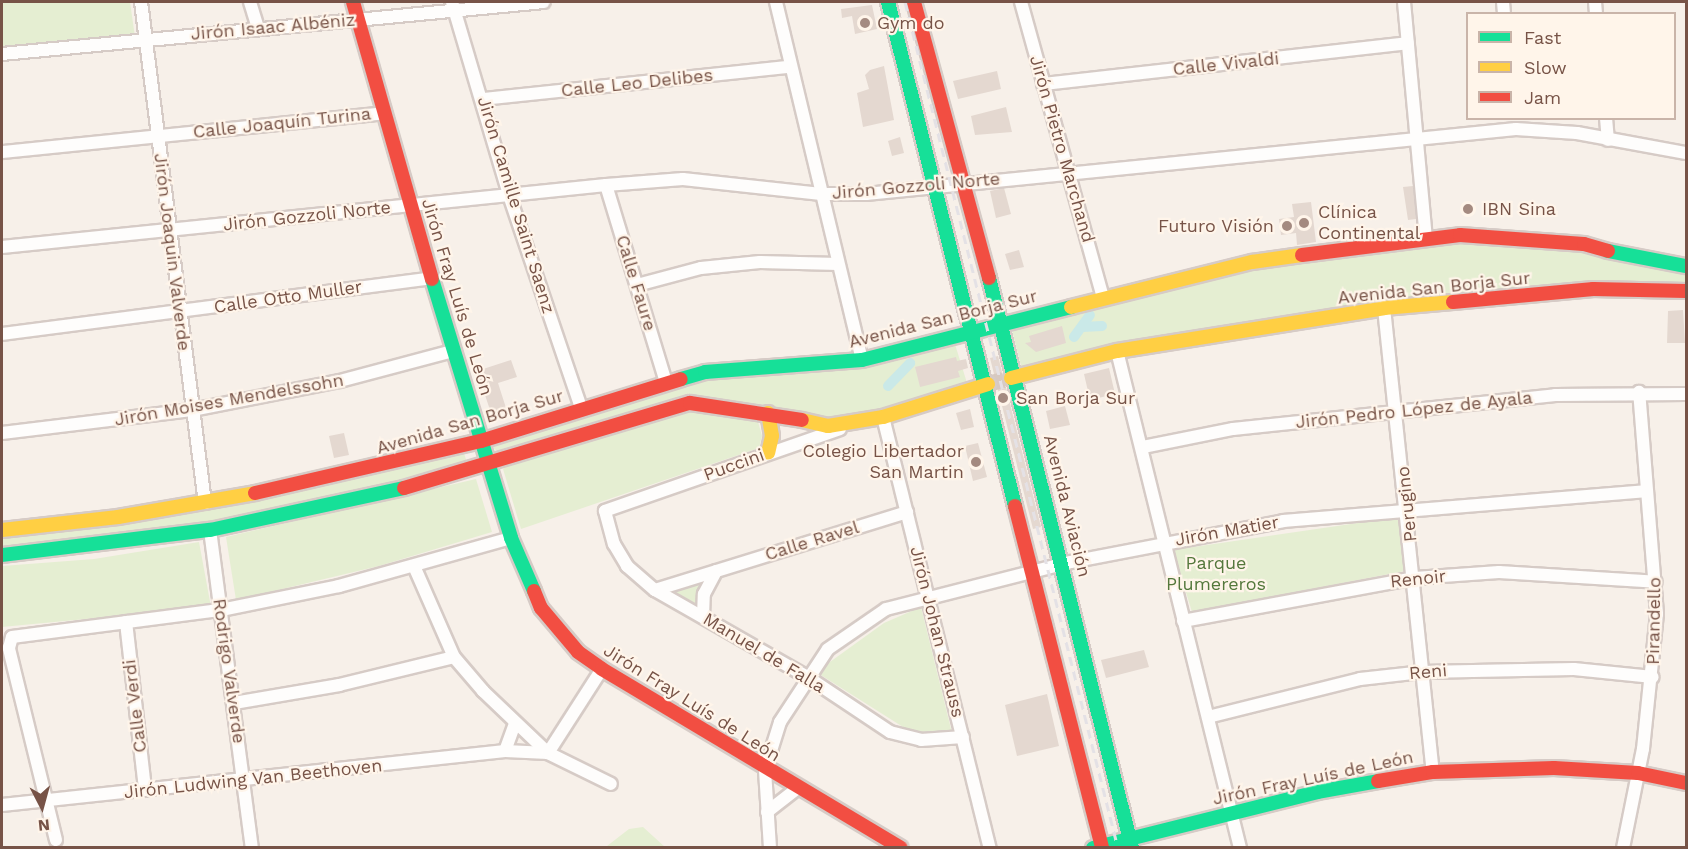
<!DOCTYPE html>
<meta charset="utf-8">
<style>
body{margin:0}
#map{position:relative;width:1688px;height:849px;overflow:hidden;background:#f7f0e9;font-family:"Work Sans",sans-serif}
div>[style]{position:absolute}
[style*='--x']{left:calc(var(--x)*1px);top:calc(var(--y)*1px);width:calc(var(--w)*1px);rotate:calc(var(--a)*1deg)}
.green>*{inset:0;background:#e5eed2}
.canal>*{height:10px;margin:-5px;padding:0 5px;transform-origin:5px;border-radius:5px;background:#cae9e8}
.building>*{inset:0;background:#e4d8d0}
.secondary-tunnel>*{height:16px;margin-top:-8px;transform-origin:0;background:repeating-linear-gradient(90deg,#d7c9c0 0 16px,transparent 0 24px)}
.roads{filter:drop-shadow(2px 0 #d6cbc6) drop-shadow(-2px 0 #d6cbc6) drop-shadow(0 2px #d6cbc6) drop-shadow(0 -2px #d6cbc6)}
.street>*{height:12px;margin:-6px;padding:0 6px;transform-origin:6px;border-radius:6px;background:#fefdfc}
.fast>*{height:14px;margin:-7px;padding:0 7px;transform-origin:7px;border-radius:7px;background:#16e098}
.slow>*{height:14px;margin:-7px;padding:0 7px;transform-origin:7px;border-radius:7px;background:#ffcf43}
.jam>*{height:14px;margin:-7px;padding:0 7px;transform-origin:7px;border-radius:7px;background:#f24e42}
.rail>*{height:3px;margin-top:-1.5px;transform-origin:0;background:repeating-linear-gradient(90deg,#e4e1e5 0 9px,transparent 0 15px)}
.dots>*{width:16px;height:16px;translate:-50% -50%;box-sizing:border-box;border:3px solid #fff5ea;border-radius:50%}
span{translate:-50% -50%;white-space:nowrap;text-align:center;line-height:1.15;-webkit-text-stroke:4.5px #fff5ea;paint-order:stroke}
.poi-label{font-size:18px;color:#775347}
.left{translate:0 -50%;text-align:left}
.right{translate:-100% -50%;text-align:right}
.street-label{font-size:18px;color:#775347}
.park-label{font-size:18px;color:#54783c}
.frame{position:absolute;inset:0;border:3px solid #775347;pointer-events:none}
.legend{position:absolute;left:1466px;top:12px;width:210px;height:108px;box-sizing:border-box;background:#fff5ea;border:2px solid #c9b4a9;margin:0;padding:8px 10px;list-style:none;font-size:18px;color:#775347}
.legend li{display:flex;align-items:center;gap:12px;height:30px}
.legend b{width:30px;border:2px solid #c9b4a9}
.north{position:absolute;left:12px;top:777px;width:60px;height:60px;-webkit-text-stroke:4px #fff5ea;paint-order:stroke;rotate:174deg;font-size:16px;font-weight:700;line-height:24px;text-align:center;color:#775347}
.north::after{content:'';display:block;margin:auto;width:21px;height:27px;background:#775347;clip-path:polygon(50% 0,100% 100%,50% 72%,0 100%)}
</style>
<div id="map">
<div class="green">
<div style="clip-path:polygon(2px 2px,130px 2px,135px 37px,2px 50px)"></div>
<div style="clip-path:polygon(1452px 243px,1560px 245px,1686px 270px,1686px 286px,1574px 286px,1022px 370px,1011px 326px,1251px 269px)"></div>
<div style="clip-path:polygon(954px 341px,967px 383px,886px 411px,821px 419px,699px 396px,645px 407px,518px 451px,503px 455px,493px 448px,499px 442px,699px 379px)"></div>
<div style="clip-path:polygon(681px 408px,757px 418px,762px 436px,759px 448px,521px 529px,503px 469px,507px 466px)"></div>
<div style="clip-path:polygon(464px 453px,468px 466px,217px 525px,2px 548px,2px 535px,289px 494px)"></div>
<div style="clip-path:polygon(476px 479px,492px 532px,379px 566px,236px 600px,226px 537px)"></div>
<div style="clip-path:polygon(1399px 517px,1405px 571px,1192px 612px,1173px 550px)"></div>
<div style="clip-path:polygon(199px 542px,211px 607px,2px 627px,2px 566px,94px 559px)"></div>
<div style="clip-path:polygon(716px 571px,703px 617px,655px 590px)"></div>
<div style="clip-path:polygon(921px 607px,952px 733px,911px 732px,816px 672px,884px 623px)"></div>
<div style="clip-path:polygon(643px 827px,665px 847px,595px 847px,607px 846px,629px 829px)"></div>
</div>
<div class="canal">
<div style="--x:1082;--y:327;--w:20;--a:-3"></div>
<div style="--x:1074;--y:337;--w:27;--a:-54"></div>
<div style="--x:888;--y:386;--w:32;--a:-46"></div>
</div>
<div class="building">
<div style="clip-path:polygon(872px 5px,877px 29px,855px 34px,852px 16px,842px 18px,841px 9px)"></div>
<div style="clip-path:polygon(884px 66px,894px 120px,863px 127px,857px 93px,869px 89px,865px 75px,870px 70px)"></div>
<div style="clip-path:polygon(997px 71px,1001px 89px,958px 99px,953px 81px)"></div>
<div style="clip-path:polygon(1006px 107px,1012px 132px,975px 135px,971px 116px)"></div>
<div style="clip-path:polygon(900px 137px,904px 153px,892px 156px,888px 141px)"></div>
<div style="clip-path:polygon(1413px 186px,1416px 219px,1408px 220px,1403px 187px)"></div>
<div style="clip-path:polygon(1004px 188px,1011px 214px,996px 218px,990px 191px)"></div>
<div style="clip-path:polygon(1311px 202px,1316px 242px,1297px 245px,1296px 233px,1281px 235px,1279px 219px,1294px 217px,1292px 204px)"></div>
<div style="clip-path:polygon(1019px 250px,1024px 267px,1010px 270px,1005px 254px)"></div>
<div style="clip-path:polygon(1683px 310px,1685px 343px,1667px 343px,1668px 311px)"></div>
<div style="clip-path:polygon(1062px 326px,1066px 343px,1036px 352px,1025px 343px,1031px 342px,1029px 336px)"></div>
<div style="clip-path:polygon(998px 356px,1041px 527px,1033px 529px,990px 358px)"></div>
<div style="clip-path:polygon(956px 357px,957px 361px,966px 359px,968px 368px,958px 371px,960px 377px,920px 387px,915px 367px)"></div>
<div style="clip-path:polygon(511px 360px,517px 377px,498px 383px,507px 411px,492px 416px,477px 371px)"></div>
<div style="clip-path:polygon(1109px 368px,1115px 394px,1090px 400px,1084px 374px)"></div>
<div style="clip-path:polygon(1065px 406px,1070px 425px,1050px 429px,1046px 411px)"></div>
<div style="clip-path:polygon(970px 409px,974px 427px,961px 430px,956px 413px)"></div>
<div style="clip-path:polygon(344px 433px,349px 455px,334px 458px,329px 436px)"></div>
<div style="clip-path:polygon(978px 443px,987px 477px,973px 481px,965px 446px)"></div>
<div style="clip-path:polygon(1144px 650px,1149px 667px,1106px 678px,1101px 660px)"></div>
<div style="clip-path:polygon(1047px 694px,1059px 746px,1017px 756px,1005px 705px)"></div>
</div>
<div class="secondary-tunnel">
<div style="--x:988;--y:384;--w:24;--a:-15"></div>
</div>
<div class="roads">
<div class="street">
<div style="--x:141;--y:2;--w:505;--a:82.72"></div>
<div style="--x:250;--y:2;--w:27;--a:73"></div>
<div style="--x:452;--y:2;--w:201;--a:73.5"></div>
<div style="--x:509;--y:195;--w:225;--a:71.3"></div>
<div style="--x:776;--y:2;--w:368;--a:76.5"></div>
<div style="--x:1021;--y:2;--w:306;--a:74.5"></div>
<div style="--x:1404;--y:2;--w:237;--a:84.7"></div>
<div style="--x:1503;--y:2;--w:12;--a:85"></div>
<div style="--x:1595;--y:2;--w:12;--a:85"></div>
<div style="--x:2;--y:54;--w:544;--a:-5.48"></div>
<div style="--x:1043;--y:84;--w:367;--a:-6.4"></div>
<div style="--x:483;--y:99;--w:309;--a:-6"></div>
<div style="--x:1606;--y:118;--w:22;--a:85"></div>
<div style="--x:2;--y:152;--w:383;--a:-5.8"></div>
<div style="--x:606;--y:185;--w:206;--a:73.1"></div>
<div style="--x:2;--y:247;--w:607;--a:-5.86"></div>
<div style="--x:606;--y:185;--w:77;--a:-4.5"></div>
<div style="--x:683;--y:179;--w:139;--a:6.2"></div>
<div style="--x:821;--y:194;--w:45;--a:0"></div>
<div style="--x:866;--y:194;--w:653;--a:-5.71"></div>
<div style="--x:1516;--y:129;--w:61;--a:3.8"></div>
<div style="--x:1577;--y:133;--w:111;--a:10.4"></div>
<div style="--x:637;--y:285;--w:66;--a:-14.9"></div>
<div style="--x:701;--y:268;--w:59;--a:-5.8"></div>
<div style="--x:760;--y:262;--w:78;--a:1.5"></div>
<div style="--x:1384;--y:308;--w:467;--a:84"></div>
<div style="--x:2;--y:334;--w:434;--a:-7.4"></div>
<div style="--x:1117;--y:351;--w:512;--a:76.1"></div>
<div style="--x:883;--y:417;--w:444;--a:76.1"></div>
<div style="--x:840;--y:429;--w:249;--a:160.8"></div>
<div style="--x:605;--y:511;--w:34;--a:75"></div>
<div style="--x:614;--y:544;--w:26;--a:59"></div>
<div style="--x:627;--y:566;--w:37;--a:41"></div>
<div style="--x:655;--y:590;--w:174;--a:29.7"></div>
<div style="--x:806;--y:676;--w:101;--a:33.7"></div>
<div style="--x:890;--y:732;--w:32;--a:14"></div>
<div style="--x:921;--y:740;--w:42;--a:-4.1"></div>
<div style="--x:2;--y:433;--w:191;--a:-6.9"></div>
<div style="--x:192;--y:410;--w:151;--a:-11.1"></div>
<div style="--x:340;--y:381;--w:117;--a:-14.9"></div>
<div style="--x:1143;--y:447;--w:92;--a:-11.3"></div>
<div style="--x:1233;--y:429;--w:324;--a:-6"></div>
<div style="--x:1555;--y:395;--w:131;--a:-0.4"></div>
<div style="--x:210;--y:530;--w:321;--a:82.5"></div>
<div style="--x:414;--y:566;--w:99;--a:66.3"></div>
<div style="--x:454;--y:657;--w:45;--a:49.5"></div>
<div style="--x:483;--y:691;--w:90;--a:43.6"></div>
<div style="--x:548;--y:753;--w:70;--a:26.2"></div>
<div style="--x:655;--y:590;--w:264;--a:-17.2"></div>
<div style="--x:703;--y:617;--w:23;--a:-88"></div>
<div style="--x:704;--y:594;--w:26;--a:-62"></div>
<div style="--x:1183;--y:621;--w:236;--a:-10.5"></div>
<div style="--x:1415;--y:578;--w:84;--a:-4.1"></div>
<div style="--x:1499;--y:572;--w:157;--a:3.6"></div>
<div style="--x:126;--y:622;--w:169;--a:83.5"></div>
<div style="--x:234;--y:703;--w:107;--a:-9.7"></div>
<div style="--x:339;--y:685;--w:118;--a:-13.7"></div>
<div style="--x:1208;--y:717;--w:157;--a:-14"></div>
<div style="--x:1360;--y:679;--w:62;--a:-6.4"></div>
<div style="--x:1422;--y:672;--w:152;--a:-1.1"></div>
<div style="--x:1574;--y:669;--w:79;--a:5.8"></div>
<div style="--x:505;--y:751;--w:30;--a:-70"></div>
<div style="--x:2;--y:805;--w:506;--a:-6.13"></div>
<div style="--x:505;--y:751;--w:43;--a:2.7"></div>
<div style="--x:548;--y:753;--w:100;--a:-57.3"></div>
<div style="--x:767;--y:812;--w:37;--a:-38"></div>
<div style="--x:56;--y:840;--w:198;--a:-103.8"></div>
<div style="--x:9;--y:648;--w:11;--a:-75"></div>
<div style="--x:12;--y:637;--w:211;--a:-7.4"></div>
<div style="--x:221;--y:610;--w:120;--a:-11.5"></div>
<div style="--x:339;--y:586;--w:179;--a:-15.6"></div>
<div style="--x:770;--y:848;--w:78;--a:-93.7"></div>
<div style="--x:765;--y:770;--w:50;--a:-72.6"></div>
<div style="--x:780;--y:722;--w:87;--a:-56.7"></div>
<div style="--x:828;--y:649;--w:70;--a:-34.6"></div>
<div style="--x:886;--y:609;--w:191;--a:-14.3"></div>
<div style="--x:1071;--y:562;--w:216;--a:-10.9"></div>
<div style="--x:1283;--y:521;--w:363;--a:-4.7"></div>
<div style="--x:1623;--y:848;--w:101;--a:-78.6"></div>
<div style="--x:1643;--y:749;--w:136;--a:-84.1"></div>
<div style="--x:1657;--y:614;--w:223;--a:-94.6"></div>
</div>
<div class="fast">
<div style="--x:888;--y:2;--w:520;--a:75.86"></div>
<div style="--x:1608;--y:251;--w:79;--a:10.9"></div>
<div style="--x:989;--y:278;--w:588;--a:75.92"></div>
<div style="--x:432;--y:279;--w:271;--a:73"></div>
<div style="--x:511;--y:538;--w:58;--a:66.5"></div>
<div style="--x:681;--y:379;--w:25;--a:-16"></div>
<div style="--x:705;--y:372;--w:157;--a:-4.4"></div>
<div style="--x:862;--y:360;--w:216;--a:-14.2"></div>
<div style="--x:2;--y:555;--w:209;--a:-6.9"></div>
<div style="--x:210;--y:530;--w:198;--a:-12.2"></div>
<div style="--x:1093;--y:848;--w:231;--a:-14"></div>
<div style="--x:1317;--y:792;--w:62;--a:-10.2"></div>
</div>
<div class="slow">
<div style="--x:1071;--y:307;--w:187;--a:-14"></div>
<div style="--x:1252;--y:262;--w:50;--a:-8"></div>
<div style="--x:1011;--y:378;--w:109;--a:-14.3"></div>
<div style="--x:1117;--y:351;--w:270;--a:-9.1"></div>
<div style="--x:1384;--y:308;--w:69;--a:-5"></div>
<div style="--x:768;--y:413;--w:23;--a:80"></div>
<div style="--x:772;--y:436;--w:17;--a:103"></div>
<div style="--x:802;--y:420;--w:27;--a:13"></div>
<div style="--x:828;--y:426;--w:56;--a:-9.3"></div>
<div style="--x:883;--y:417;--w:110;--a:-17.4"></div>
<div style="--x:2;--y:530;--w:117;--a:-6.4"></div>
<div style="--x:118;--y:517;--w:139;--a:-9.9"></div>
</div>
<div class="jam">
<div style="--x:353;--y:2;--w:288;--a:74.1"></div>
<div style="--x:914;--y:2;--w:286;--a:74.8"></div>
<div style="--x:1302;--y:255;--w:159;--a:-7.2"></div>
<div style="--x:1460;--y:235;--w:124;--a:4.2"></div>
<div style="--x:1584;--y:244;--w:25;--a:16"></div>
<div style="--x:1453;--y:302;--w:141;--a:-5.3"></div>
<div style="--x:1593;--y:289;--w:93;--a:1.2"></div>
<div style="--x:404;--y:488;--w:298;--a:-16.6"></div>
<div style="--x:690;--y:403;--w:113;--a:8.6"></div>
<div style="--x:255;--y:493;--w:232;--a:-13"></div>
<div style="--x:481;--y:441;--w:209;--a:-17.2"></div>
<div style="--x:1015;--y:506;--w:353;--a:75.7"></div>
<div style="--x:534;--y:591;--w:18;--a:68"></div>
<div style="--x:541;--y:608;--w:57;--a:49.9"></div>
<div style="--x:578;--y:652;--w:29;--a:35"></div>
<div style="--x:602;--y:669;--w:348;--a:30.9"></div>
<div style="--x:1378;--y:781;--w:56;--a:-9.3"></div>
<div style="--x:1433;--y:772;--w:121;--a:-1.9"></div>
<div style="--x:1554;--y:768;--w:84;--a:3.4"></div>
<div style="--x:1638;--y:773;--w:49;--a:11.8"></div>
</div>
</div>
<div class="rail">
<div style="--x:905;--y:2;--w:872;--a:75.87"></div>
</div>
<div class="dots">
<div style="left:865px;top:23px;background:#a48a80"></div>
<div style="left:1468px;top:209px;background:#a48a80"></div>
<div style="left:1304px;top:223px;background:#a48a80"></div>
<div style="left:1287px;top:226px;background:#a48a80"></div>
<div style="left:1003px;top:398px;background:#a48a80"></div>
<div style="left:976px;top:462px;background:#a48a80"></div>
</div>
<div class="poi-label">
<span class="left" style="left:877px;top:23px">Gym do</span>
<span class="left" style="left:1482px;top:209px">IBN Sina</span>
<span class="left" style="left:1318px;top:223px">Clínica<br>Continental</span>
<span class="right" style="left:1274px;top:226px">Futuro Visión</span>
<span class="left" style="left:1016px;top:398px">San Borja Sur</span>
<span class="right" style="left:964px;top:462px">Colegio Libertador<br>San Martin</span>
</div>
<div class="street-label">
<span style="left:273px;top:27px;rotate:-5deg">Jirón Isaac Albéniz</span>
<span style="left:1226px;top:64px;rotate:-6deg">Calle Vivaldi</span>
<span style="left:637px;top:83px;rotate:-6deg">Calle Leo Delibes</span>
<span style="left:282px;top:123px;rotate:-6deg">Calle Joaquín Turina</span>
<span style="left:1062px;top:149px;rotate:74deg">Jirón Pietro Marchand</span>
<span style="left:916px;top:186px;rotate:-5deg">Jirón Gozzoli Norte</span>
<span style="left:516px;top:205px;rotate:73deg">Jirón Camille Saint Saenz</span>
<span style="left:307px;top:216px;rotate:-6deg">Jirón Gozzoli Norte</span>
<span style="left:172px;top:252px;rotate:83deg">Jirón Joaquin Valverde</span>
<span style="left:636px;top:283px;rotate:73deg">Calle Faure</span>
<span style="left:1434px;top:288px;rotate:-6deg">Avenida San Borja Sur</span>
<span style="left:288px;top:297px;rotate:-8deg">Calle Otto Muller</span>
<span style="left:457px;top:297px;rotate:73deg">Jirón Fray Luís de León</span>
<span style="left:943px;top:319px;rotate:-14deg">Avenida San Borja Sur</span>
<span style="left:229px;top:400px;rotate:-10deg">Jirón Moises Mendelssohn</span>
<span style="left:1414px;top:410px;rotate:-6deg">Jirón Pedro López de Ayala</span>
<span style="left:470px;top:422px;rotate:-16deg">Avenida San Borja Sur</span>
<span style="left:734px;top:465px;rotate:-20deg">Puccini</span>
<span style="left:1407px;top:504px;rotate:-96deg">Perugino</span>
<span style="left:1067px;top:506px;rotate:76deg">Avenida Aviación</span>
<span style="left:1227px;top:531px;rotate:-10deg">Jirón Matier</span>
<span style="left:812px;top:541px;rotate:-17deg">Calle Ravel</span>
<span style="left:1418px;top:579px;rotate:-6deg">Renoir</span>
<span style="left:1654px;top:621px;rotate:-89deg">Pirandello</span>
<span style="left:937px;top:632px;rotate:76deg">Jirón Johan Strauss</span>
<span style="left:764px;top:653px;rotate:31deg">Manuel de Falla</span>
<span style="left:229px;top:671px;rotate:82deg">Rodrigo Valverde</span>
<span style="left:1428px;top:672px;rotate:-5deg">Reni</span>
<span style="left:692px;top:703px;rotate:32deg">Jirón Fray Luís de León</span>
<span style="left:135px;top:706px;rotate:-97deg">Calle Verdi</span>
<span style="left:1313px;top:778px;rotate:-12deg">Jirón Fray Luís de León</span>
<span style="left:253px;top:779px;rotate:-6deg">Jirón Ludwing Van Beethoven</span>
</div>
<div class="park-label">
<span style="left:1216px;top:574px">Parque<br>Plumereros</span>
</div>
<div class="frame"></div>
<ul class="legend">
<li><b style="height:8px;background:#16e098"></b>Fast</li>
<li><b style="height:8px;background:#ffcf43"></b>Slow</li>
<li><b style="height:8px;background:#f24e42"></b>Jam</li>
</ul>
<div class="north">N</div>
</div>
